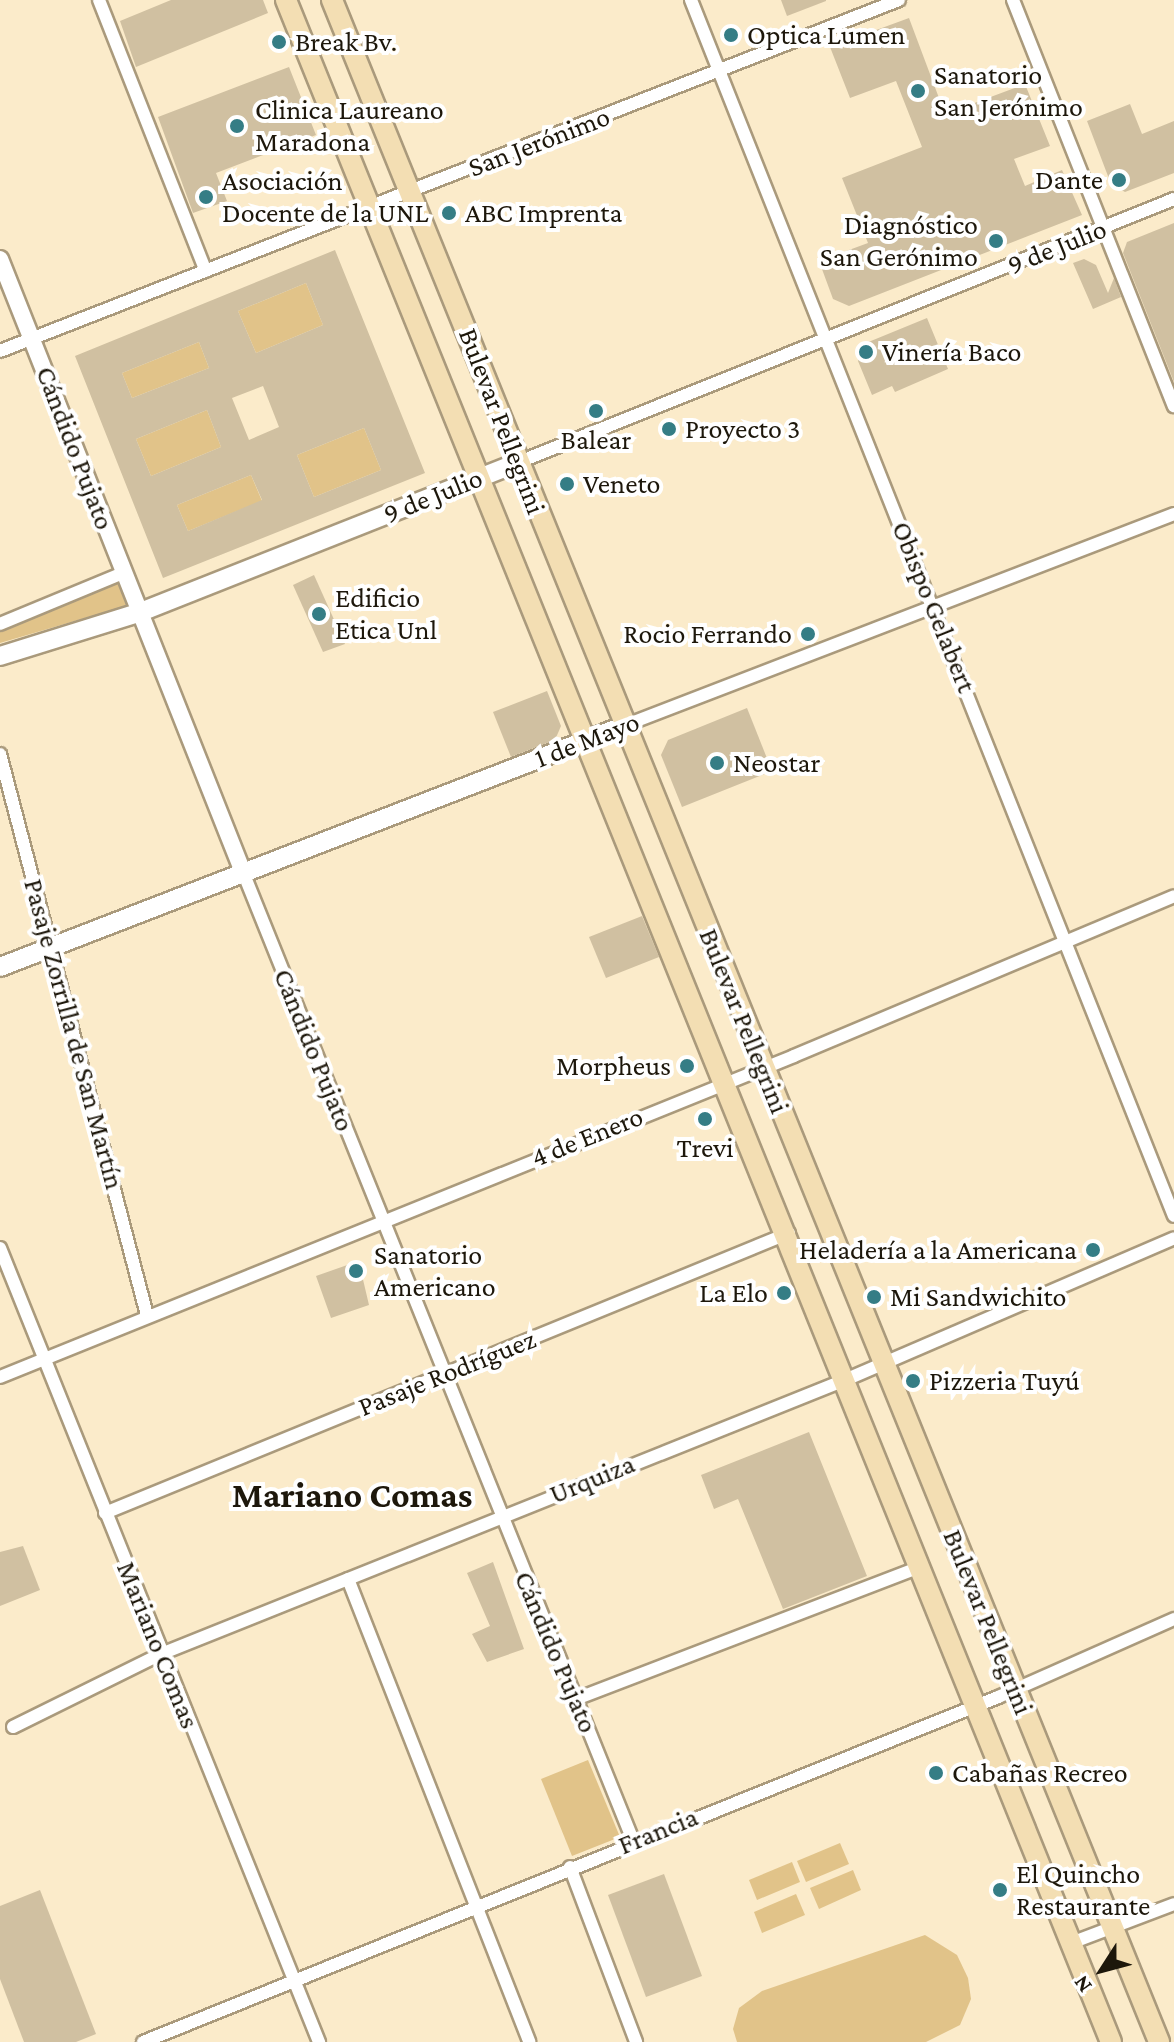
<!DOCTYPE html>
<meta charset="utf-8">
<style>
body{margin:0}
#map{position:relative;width:1174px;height:2042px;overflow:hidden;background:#fbebca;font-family:"Crimson Pro",serif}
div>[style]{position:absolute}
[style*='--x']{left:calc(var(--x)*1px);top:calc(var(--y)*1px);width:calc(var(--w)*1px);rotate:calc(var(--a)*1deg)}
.green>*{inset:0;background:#e1c389}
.building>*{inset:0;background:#d0c0a1}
.roads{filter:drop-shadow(2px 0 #aa9a7c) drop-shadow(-2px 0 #aa9a7c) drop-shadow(0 2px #aa9a7c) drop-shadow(0 -2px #aa9a7c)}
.minor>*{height:12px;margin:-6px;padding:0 6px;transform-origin:6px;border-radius:6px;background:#fff}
.tertiary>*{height:16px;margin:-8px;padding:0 8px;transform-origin:8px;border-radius:8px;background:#fff}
.secondary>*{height:18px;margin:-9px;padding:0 9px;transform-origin:9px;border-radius:9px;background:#fff}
.primary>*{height:20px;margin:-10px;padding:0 10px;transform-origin:10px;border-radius:10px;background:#f3deb3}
.dots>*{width:22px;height:22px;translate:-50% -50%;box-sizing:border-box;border:4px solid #fff;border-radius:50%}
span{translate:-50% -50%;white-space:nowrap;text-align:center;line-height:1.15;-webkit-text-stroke:8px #fff;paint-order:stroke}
.poi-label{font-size:28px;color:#1d170b}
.left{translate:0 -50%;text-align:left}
.right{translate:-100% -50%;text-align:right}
.street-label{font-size:28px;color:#1d170b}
.district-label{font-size:36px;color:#1d170b;font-weight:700}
.north{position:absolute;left:1062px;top:1930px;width:80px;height:80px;-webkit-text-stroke:6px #fff;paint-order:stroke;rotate:234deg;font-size:22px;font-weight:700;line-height:32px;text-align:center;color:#1d170b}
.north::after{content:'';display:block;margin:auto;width:28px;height:36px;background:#1d170b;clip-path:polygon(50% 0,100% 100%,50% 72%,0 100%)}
</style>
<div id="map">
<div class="green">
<div style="clip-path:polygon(306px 283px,323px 325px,256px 353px,238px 311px)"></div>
<div style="clip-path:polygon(199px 342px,209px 368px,132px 398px,122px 373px)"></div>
<div style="clip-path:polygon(207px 410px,221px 447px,151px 476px,136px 439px)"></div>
<div style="clip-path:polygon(364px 428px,381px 470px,314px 497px,297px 455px)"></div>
<div style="clip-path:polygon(251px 475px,262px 501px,188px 531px,177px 505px)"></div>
<div style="clip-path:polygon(119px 580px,129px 605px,0 643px,0 629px)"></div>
<div style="clip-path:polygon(588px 1760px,620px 1837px,572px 1856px,541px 1779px)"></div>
<div style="clip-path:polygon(840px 1843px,849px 1864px,806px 1882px,797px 1861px)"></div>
<div style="clip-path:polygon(792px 1862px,800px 1882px,757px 1900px,749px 1880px)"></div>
<div style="clip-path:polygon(853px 1870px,861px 1890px,819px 1909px,810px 1888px)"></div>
<div style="clip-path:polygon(796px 1894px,805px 1915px,762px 1933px,754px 1912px)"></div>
<div style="clip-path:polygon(925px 1935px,957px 1955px,968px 1978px,971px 1999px,960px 2025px,926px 2042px,737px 2042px,733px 2029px,739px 2008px,762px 1991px)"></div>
</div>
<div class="building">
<div style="clip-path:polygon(171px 0,263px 0,268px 13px,136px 67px,120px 21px)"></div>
<div style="clip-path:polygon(781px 0,826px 0,826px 1px,787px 16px)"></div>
<div style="clip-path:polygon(909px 18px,945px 114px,1025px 84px,1050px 146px,1014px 159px,1025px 186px,1062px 170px,1082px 215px,849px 306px,833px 299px,819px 261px,868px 243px,842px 178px,922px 147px,896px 81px,850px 98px,830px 47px)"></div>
<div style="clip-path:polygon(289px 67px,316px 135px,216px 173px,227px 201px,193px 213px,158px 117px)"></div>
<div style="clip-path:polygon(1130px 104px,1142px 134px,1174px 121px,1174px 173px,1125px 192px,1111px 184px,1087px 121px)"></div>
<div style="clip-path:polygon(1174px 223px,1174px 382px,1123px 253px,1127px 242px)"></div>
<div style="clip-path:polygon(evenodd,335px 250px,425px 473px,163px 578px,75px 356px,335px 250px,306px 283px,323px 325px,256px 353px,238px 311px,306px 283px,335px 250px,199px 342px,209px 368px,132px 398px,122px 373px,199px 342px,335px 250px,263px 386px,279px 427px,249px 440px,232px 398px,263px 386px,335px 250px,207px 410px,221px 447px,151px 476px,136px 439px,207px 410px,335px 250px,364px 428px,381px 470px,314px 497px,297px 455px,364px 428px,335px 250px,251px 475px,262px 500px,188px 531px,177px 505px,251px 475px)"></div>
<div style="clip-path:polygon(1084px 259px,1096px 265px,1108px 293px,1114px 278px,1121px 297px,1093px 309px,1073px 263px)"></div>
<div style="clip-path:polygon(927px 318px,948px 369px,895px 392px,892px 386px,872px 395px,858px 361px,866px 343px)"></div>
<div style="clip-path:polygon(314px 575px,345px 644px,323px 652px,293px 585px)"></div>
<div style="clip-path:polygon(547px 691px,561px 726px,555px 740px,511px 757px,493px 712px)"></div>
<div style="clip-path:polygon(747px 708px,772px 771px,682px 807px,661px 755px,668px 740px)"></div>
<div style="clip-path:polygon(642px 916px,659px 957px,606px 978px,589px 937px)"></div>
<div style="clip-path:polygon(353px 1263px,357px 1274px,361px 1271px,369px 1305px,331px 1318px,316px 1276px)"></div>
<div style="clip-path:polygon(809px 1432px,867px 1576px,783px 1609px,738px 1499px,714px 1509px,701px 1475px)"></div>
<div style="clip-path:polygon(23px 1546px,40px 1590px,0 1606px,0 1552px)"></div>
<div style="clip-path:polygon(493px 1562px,524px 1649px,487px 1662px,472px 1634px,490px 1626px,467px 1573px)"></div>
<div style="clip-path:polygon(664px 1874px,702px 1976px,646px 1997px,608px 1895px)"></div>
<div style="clip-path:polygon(40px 1890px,96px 2034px,76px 2042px,24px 2042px,0 1979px,0 1906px)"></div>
</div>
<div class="roads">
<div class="minor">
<div style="--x:99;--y:0;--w:291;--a:68.5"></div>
<div style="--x:691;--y:0;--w:1308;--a:68.34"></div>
<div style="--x:1013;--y:0;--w:437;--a:68.4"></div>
<div style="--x:0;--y:351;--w:965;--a:-21.33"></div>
<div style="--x:519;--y:462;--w:706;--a:-21.88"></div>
<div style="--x:0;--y:624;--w:133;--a:-22.5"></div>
<div style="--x:626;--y:725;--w:587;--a:-21.06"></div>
<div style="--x:0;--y:754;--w:580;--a:75.32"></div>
<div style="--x:243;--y:872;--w:1044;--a:68.06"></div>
<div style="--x:0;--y:1248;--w:856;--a:68.11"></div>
<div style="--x:0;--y:1377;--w:856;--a:-22.01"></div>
<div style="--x:794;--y:1056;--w:412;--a:-22.8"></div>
<div style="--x:105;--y:1513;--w:739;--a:-22.26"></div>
<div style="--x:348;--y:1579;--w:497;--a:68.6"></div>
<div style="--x:576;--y:1699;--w:368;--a:-21"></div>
<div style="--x:13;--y:1727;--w:165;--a:-26.3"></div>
<div style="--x:161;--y:1654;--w:737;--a:-21.83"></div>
<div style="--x:845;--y:1380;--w:358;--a:-23.3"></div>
<div style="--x:570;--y:1867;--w:187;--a:69.3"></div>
<div style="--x:1071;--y:1943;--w:110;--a:-20.7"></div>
<div style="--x:143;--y:2042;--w:922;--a:-21.97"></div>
<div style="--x:998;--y:1697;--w:193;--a:-23.9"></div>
</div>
<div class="tertiary">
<div style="--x:0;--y:259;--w:659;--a:68.38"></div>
</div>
<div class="secondary">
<div style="--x:0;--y:656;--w:145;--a:-17.3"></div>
<div style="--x:138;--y:613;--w:410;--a:-21.6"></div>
<div style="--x:0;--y:967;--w:671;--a:-21.14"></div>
</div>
<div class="primary">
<div style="--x:286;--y:0;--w:2202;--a:68"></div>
<div style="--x:332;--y:0;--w:2203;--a:67.95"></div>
</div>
</div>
<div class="dots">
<div style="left:731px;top:35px;background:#357d85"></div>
<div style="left:279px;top:42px;background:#357d85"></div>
<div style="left:918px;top:91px;background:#357d85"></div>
<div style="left:237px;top:126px;background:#357d85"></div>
<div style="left:1119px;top:180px;background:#357d85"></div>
<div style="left:206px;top:197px;background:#357d85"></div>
<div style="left:449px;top:213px;background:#357d85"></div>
<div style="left:996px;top:241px;background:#357d85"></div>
<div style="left:866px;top:352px;background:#357d85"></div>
<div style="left:596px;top:411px;background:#357d85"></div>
<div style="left:669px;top:429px;background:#357d85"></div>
<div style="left:567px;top:484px;background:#357d85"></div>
<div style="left:319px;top:614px;background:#357d85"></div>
<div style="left:808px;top:634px;background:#357d85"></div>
<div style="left:717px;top:763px;background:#357d85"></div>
<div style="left:687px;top:1066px;background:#357d85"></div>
<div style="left:705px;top:1119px;background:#357d85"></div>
<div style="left:1093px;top:1250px;background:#357d85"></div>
<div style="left:356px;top:1271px;background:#357d85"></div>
<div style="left:784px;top:1293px;background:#357d85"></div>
<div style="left:874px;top:1297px;background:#357d85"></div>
<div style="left:913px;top:1381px;background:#357d85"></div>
<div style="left:936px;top:1773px;background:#357d85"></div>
<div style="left:1000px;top:1890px;background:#357d85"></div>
</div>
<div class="poi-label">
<span class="left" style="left:747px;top:35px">Optica Lumen</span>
<span class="left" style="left:295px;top:42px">Break Bv.</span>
<span class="left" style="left:934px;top:91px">Sanatorio<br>San Jerónimo</span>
<span class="left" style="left:255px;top:126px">Clinica Laureano<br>Maradona</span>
<span class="right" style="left:1103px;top:180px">Dante</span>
<span class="left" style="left:222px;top:197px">Asociación<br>Docente de la UNL</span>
<span class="left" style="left:465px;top:213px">ABC Imprenta</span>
<span class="right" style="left:978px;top:241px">Diagnóstico<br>San Gerónimo</span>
<span class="left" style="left:882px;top:352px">Vinería Baco</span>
<span class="left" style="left:685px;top:429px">Proyecto 3</span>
<span style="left:596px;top:440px">Balear</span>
<span class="left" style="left:583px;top:484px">Veneto</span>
<span class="left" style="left:335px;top:614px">Edificio<br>Etica Unl</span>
<span class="right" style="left:792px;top:634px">Rocio Ferrando</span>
<span class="left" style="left:733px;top:763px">Neostar</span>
<span class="right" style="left:671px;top:1066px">Morpheus</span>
<span style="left:705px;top:1148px">Trevi</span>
<span class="right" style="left:1077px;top:1250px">Heladería a la Americana</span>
<span class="left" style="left:374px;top:1271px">Sanatorio<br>Americano</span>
<span class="right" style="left:768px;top:1293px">La Elo</span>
<span class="left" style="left:890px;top:1297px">Mi Sandwichito</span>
<span class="left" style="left:929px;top:1381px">Pizzeria Tuyú</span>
<span class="left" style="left:952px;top:1773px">Cabañas Recreo</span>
<span class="left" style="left:1016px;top:1890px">El Quincho<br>Restaurante</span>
</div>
<div class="street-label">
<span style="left:539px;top:142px;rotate:-21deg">San Jerónimo</span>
<span style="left:1057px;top:247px;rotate:-22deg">9 de Julio</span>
<span style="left:502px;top:421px;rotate:69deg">Bulevar Pellegrini</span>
<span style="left:75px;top:448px;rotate:69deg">Cándido Pujato</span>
<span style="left:433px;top:496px;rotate:-22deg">9 de Julio</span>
<span style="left:934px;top:607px;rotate:68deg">Obispo Gelabert</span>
<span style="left:587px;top:740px;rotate:-21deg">1 de Mayo</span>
<span style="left:744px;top:1021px;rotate:68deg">Bulevar Pellegrini</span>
<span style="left:74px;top:1034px;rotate:75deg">Pasaje Zorrilla de San Martín</span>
<span style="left:314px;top:1050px;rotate:68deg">Cándido Pujato</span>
<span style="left:587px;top:1137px;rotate:-22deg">4 de Enero</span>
<span style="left:447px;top:1373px;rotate:-22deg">Pasaje Rodríguez</span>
<span style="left:592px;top:1479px;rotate:-22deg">Urquiza</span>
<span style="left:988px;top:1622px;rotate:68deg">Bulevar Pellegrini</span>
<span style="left:158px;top:1645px;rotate:68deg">Mariano Comas</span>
<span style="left:556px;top:1652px;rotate:67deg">Cándido Pujato</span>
<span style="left:658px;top:1831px;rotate:-22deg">Francia</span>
</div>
<div class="district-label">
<span style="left:352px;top:1496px">Mariano Comas</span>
</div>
<div class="north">N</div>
</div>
